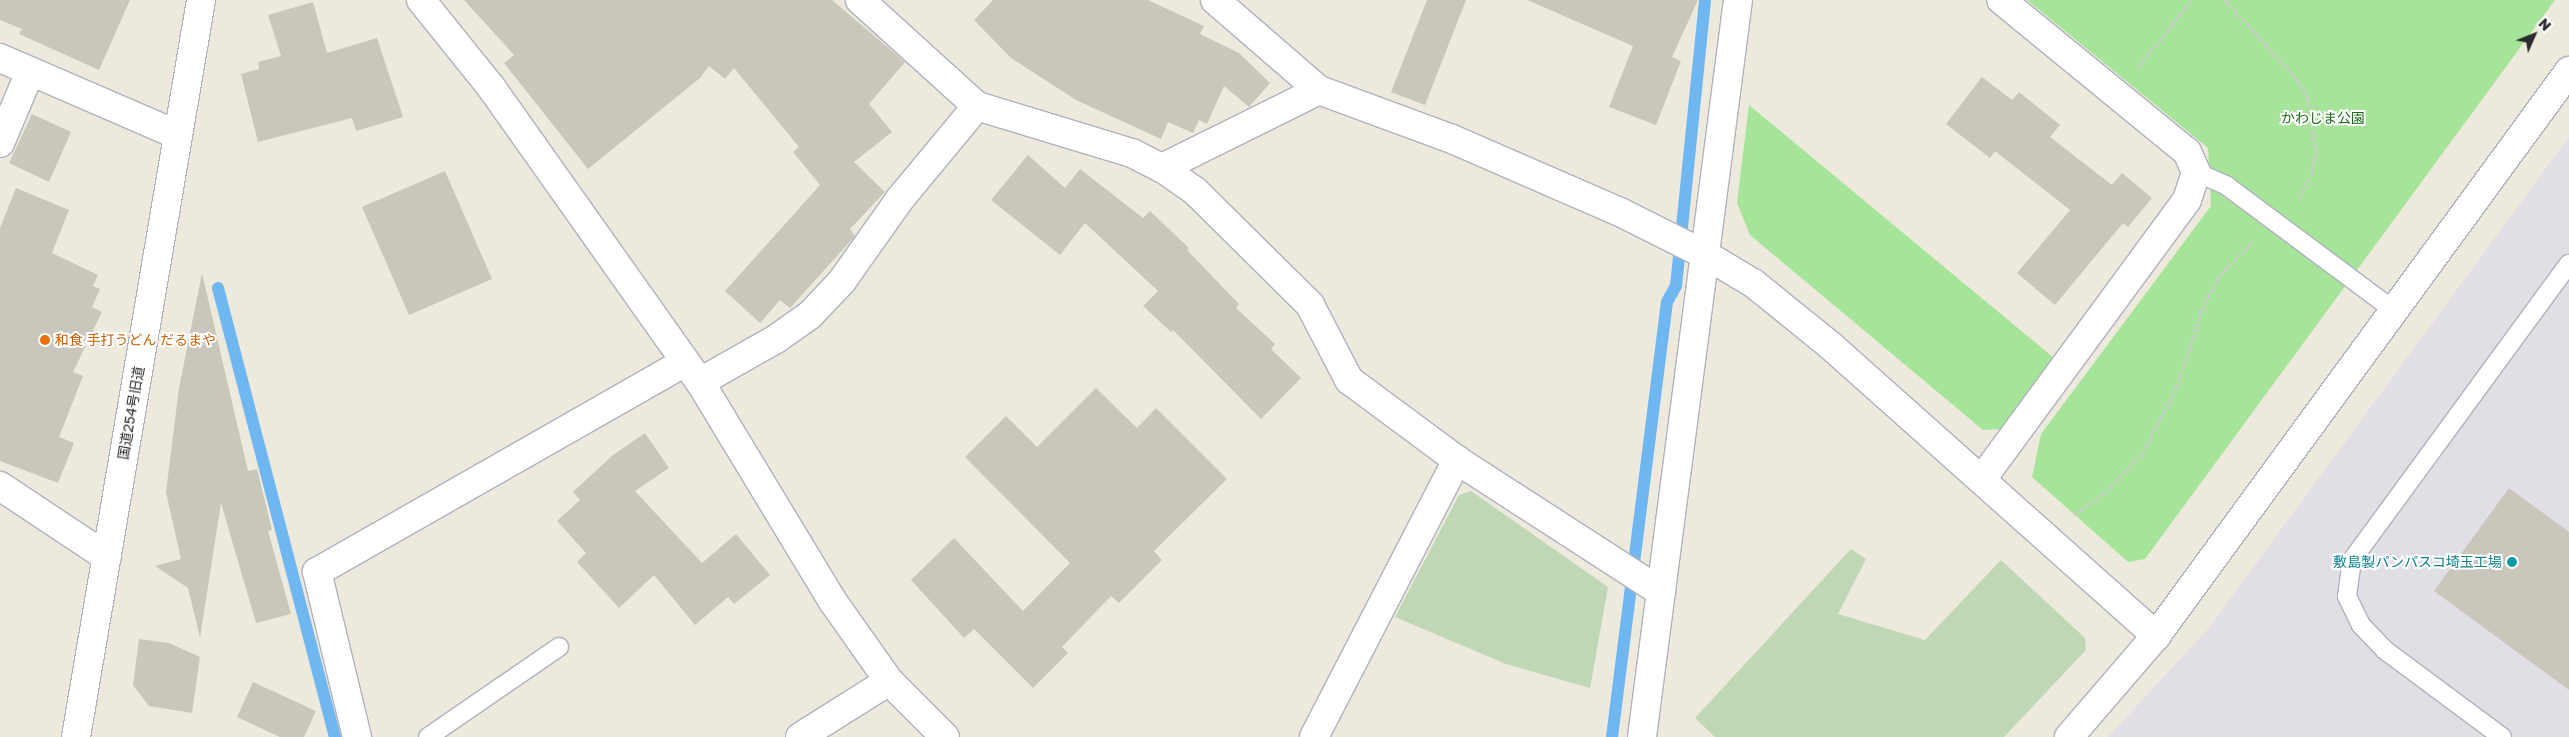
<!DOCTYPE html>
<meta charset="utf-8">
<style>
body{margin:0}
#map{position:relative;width:2569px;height:737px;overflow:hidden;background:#ede9dd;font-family:"Golos Text","Noto Sans JP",sans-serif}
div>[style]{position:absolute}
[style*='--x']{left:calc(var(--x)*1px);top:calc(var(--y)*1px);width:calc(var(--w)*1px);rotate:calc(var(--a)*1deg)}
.industrial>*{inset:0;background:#e1dee5}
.green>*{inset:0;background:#a5e499}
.cemetery>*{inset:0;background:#bfd7b4}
.stream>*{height:12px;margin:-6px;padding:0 6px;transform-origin:6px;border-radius:6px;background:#6fb7f0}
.building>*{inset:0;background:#c9c7bb}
.path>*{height:3px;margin-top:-1.5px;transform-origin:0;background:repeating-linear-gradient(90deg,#ccc 0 4px,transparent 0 6.5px)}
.roads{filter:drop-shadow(1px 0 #b1b1bf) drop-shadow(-1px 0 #b1b1bf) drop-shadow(0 1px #b1b1bf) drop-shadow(0 -1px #b1b1bf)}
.lane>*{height:18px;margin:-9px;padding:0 9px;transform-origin:9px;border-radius:9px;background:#fff}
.street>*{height:28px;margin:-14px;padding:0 14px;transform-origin:14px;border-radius:14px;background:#fff}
.secondary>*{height:28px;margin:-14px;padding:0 14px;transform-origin:14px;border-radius:14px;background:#fff}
.dots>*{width:14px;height:14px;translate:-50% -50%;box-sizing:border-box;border:2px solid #fff;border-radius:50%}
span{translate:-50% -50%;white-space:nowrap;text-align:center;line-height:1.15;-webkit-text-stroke:4px #fff;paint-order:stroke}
.park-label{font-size:14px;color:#1c6a19}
.food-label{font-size:14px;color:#c56008}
.left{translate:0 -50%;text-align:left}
.street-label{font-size:14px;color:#2b2b2b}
.culture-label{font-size:14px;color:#0d838f}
.right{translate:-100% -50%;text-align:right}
.north{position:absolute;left:2509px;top:10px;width:50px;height:50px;-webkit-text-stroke:4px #fff;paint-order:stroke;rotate:46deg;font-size:14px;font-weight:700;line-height:20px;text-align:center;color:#2b2b2b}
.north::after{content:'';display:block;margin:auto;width:18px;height:22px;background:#2b2b2b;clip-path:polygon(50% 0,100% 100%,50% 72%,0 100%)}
</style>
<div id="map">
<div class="industrial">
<div style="clip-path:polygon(2569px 137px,2569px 737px,2108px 737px,2208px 629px)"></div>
</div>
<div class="green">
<div style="clip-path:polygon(2027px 0,2555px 0,2145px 559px,2128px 562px,2032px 477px,2041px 434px,2211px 206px,2208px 148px)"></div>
<div style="clip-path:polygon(1749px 105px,2054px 358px,2000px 429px,1983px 430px,1750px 235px,1737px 203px)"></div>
</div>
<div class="cemetery">
<div style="clip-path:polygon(1471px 491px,1608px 587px,1590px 688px,1506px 664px,1395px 617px,1459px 495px)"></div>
<div style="clip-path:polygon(1851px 549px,1866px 559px,1838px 614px,1925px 640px,2001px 560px,2085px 638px,2086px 650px,2004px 737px,1715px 737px,1695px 718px)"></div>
</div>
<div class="stream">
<div style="--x:218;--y:288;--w:464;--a:75.4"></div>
<div style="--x:1612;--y:737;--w:438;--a:-82.8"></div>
<div style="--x:1667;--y:302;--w:18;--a:-61"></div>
<div style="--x:1676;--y:286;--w:287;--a:-84.2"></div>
</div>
<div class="building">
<div style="clip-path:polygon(0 0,130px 0,99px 70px,19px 34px,22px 29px,0 20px)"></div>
<div style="clip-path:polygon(464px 0,832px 0,905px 62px,869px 104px,892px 132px,854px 162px,885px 192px,850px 229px,855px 236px,790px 308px,780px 300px,760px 323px,725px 291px,820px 185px,793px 152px,799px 147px,734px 68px,725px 79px,709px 66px,700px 78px,588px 169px,504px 63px,514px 55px)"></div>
<div style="clip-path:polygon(993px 0,1148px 0,1204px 26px,1200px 34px,1239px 53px,1270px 83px,1249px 107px,1224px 86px,1207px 124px,1199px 120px,1193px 133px,1168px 122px,1161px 139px,1076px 100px,1011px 58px,974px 20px)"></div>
<div style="clip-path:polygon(1427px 0,1466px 0,1425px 105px,1391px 92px)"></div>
<div style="clip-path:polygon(1527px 0,1698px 0,1672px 57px,1681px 61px,1656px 125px,1609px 107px,1633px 46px)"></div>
<div style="clip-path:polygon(313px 2px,327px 53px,377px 38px,403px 117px,356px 131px,352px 118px,258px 142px,241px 74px,259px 69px,258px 62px,281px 56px,268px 15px)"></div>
<div style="clip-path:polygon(1982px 77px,2012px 100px,2019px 92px,2060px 125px,2050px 137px,2112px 185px,2122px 173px,2152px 198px,2128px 227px,2123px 223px,2055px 305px,2017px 273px,2070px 210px,1995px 151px,1990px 158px,1946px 124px)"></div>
<div style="clip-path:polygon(32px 114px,71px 132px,49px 182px,9px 163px)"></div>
<div style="clip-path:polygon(1028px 155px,1065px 188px,1080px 169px,1143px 218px,1150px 211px,1189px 248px,1187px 250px,1239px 304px,1236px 308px,1275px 344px,1271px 349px,1301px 378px,1261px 419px,1173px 330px,1171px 332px,1143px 306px,1158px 291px,1085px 223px,1060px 255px,991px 200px)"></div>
<div style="clip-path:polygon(445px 171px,492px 279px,409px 315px,362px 207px)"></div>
<div style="clip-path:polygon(16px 188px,69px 210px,52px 253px,98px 275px,93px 286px,100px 289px,92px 307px,102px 312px,73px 372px,83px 376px,59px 437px,74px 443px,58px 483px,0 461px,0 228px)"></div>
<div style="clip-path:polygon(202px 273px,248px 471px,257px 469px,272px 530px,268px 531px,291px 614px,256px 623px,221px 503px,200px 638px,188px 588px,155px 566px,181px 559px,166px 492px,179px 388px)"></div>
<div style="clip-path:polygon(1096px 388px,1137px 428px,1156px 408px,1227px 479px,1154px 551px,1162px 560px,1119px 603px,1111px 596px,1062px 647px,1068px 653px,1033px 688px,974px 629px,964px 638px,911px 580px,954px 538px,1023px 611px,1070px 563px,965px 457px,1006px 416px,1037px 447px)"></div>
<div style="clip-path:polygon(645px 433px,669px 468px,635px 491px,702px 563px,736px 534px,770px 575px,734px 604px,728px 597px,695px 625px,654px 575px,619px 608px,577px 562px,586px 553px,557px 521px,580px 500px,573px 492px,613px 455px)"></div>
<div style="clip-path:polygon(2509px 488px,2569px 532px,2569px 690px,2434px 591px)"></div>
<div style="clip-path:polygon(139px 639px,169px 643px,200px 657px,192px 713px,149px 706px,133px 685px)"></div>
<div style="clip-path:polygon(253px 682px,316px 711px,304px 737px,280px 737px,237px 717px)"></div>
</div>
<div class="path">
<div style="--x:2225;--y:0;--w:107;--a:47.7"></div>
<div style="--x:2297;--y:79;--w:22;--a:60"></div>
<div style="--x:2308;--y:98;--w:54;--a:81.4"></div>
<div style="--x:2316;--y:151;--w:21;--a:101"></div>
<div style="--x:2312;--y:172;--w:33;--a:115"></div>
<div style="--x:2138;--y:67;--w:86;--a:-51.1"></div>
<div style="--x:2074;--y:515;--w:33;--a:-35"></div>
<div style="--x:2101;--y:496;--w:59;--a:-45.7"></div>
<div style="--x:2142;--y:454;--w:74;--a:-62.7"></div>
<div style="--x:2176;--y:388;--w:82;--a:-71.6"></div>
<div style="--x:2202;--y:310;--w:39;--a:-63"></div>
<div style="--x:2220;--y:275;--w:46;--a:-45.9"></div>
</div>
<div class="roads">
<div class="lane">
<div style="--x:2196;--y:172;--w:34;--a:24"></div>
<div style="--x:2227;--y:186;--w:211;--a:36.7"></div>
<div style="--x:428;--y:737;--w:159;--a:-34.5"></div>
<div style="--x:2502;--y:737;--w:146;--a:-143.4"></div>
<div style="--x:2385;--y:650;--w:35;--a:-134"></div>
<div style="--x:2361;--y:625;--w:32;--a:-116"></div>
<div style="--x:2347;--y:596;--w:36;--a:-82"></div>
<div style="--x:2352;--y:560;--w:367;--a:-53.8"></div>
</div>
<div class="street">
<div style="--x:421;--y:0;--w:112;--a:51.2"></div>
<div style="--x:491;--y:87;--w:362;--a:54.7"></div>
<div style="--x:700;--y:382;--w:258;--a:58.8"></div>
<div style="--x:834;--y:603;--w:95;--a:54.8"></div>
<div style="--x:889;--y:681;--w:79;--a:45"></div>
<div style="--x:860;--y:0;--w:158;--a:42.2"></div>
<div style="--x:977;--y:106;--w:162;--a:16.9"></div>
<div style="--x:1132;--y:153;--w:34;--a:27"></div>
<div style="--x:1162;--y:168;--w:40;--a:34.9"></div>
<div style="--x:1195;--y:191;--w:162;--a:44.7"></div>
<div style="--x:1310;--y:305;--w:85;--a:62.5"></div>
<div style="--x:1349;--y:380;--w:134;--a:36.5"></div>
<div style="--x:1457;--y:460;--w:243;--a:32.9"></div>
<div style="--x:1215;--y:0;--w:138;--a:40.9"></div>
<div style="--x:1319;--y:90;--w:142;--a:20.2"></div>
<div style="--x:1452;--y:139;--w:183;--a:23.5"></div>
<div style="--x:1620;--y:212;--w:96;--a:26.6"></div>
<div style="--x:0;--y:58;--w:194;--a:23.4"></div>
<div style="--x:0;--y:143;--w:77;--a:-67.1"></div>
<div style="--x:1162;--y:168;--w:175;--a:-26.4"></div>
<div style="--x:700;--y:382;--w:87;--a:-29.5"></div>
<div style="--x:776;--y:339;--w:42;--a:-35.2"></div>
<div style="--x:810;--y:315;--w:47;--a:-46.7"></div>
<div style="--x:842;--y:281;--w:100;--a:-54.7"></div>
<div style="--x:900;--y:199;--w:121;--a:-50.4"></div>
<div style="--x:1982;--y:479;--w:346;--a:-53.7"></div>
<div style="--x:2187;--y:200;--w:29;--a:-72"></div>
<div style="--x:2196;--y:172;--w:22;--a:-114"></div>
<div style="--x:2187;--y:152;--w:240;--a:-140.7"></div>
<div style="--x:0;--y:486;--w:128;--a:33.6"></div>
<div style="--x:357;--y:737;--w:170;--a:-103.6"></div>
<div style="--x:317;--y:572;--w:424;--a:-29.7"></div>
<div style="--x:800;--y:737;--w:105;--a:-32.2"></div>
<div style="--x:1314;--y:737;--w:312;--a:-62.7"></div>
<div style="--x:1642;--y:737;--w:743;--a:-82.58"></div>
</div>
<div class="secondary">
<div style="--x:1706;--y:255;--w:55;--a:30.8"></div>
<div style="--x:1753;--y:283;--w:100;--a:38.9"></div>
<div style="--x:1831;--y:346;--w:436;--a:41.7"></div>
<div style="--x:76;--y:737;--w:748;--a:-80.37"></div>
<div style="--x:2069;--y:737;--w:133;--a:-49.3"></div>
<div style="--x:2156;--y:636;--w:700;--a:-53.83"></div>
</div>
</div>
<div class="dots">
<div style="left:45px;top:340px;background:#e8710a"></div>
<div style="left:2512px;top:562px;background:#0f9aa8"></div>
</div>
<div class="park-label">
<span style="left:2323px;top:118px">かわじま公園</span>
</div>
<div class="food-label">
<span class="left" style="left:55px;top:340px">和食 手打うどん だるまや</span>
</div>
<div class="street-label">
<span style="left:131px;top:413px;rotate:-80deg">国道254号旧道</span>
</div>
<div class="culture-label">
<span class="right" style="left:2502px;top:562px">敷島製パンパスコ埼玉工場</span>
</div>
<div class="north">N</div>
</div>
